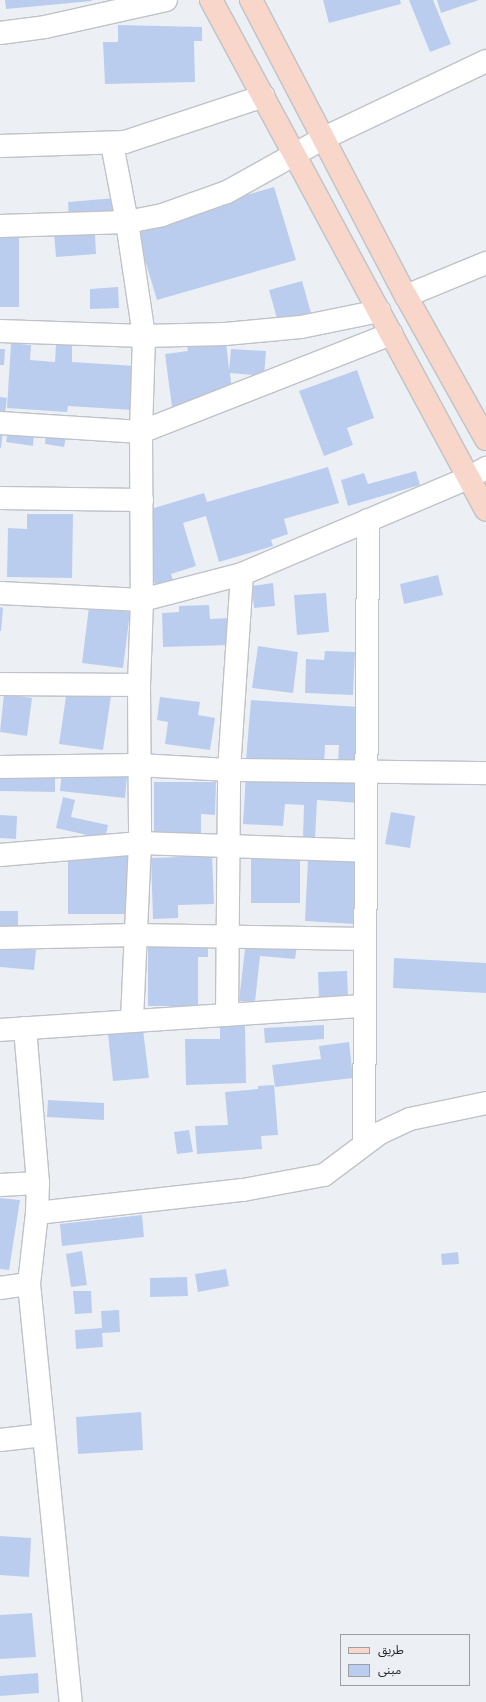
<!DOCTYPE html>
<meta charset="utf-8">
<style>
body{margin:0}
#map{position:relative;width:486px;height:1702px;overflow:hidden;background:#ecf0f5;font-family:"Exo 2","Noto Sans Arabic",sans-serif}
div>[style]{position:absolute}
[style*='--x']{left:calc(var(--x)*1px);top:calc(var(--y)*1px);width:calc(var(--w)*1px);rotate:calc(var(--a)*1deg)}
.building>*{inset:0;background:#bbcdee}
.roads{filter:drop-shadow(1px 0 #bfc2c8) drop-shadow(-1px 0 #bfc2c8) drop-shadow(0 1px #bfc2c8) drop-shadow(0 -1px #bfc2c8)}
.minor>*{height:22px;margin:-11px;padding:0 11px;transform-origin:11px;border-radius:11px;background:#fff}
.major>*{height:22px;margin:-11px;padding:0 11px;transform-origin:11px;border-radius:11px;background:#f8d7ca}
span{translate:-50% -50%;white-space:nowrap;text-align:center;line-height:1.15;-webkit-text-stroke:3px #ecf0f5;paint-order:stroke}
.legend{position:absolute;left:340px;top:1634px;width:130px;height:52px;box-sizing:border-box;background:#ecf0f5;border:1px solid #9c9fa3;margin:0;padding:5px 7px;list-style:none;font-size:12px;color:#242527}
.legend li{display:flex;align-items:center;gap:8px;height:20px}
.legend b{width:20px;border:1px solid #9c9fa3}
</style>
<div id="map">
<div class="building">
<div style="clip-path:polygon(5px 0,92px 0,92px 1px,6px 9px)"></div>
<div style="clip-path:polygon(323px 0,400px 0,401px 4px,329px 23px)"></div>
<div style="clip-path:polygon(409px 0,433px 0,451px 44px,430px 52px)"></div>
<div style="clip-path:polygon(437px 0,479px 0,441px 13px)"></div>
<div style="clip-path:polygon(118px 25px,202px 27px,202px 41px,194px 41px,195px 82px,105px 84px,103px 42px,118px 42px)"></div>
<div style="clip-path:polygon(274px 187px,296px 260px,157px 300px,135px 227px)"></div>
<div style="clip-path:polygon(116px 198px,119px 233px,95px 235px,96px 254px,56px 257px,53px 220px,69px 219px,68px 202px)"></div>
<div style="clip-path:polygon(0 238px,19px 238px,19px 307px,0 307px)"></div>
<div style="clip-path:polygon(302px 281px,311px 313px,278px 322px,269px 290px)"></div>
<div style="clip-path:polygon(118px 287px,119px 308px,90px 309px,90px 289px)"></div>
<div style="clip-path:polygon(226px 341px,229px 370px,231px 349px,266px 351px,264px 376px,230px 373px,233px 400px,172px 407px,165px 354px,188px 351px,187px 346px)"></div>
<div style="clip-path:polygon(11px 343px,31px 345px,30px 360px,55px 362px,56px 344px,72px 345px,72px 362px,136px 366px,133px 410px,68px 406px,67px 412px,7px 408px)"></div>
<div style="clip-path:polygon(0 349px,5px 349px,4px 365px,0 365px)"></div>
<div style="clip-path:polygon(357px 370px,374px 418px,347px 428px,353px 445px,324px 456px,299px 391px)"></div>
<div style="clip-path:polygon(0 397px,7px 398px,1px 448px,0 448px)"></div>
<div style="clip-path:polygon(8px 430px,34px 434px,33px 446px,6px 442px)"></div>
<div style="clip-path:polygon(46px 433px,66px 436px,64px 447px,45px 444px)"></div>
<div style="clip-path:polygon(328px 467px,339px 503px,284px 519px,288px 534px,271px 540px,273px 546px,219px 562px,206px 516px,183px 523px,196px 566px,171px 574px,173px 580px,155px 585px,134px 514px,204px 493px,207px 502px)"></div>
<div style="clip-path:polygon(416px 471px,420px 485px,348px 506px,341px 480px,364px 473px,368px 484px)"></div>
<div style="clip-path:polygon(27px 514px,73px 514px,72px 578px,7px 577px,8px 528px,27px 529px)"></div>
<div style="clip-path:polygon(438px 575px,443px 595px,404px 604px,400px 584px)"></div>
<div style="clip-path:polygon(273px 583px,275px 606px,254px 608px,252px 586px)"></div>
<div style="clip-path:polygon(326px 593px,329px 632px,297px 635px,294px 595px)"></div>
<div style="clip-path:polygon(209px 605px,210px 619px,229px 618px,230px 645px,163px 647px,162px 613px,179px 612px,179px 606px)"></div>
<div style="clip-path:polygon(0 607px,3px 608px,1px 631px,0 631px)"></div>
<div style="clip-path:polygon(89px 607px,130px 612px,123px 668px,82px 663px)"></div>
<div style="clip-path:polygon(258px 646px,298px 652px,293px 693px,252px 688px)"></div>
<div style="clip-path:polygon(325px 651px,355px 652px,353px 695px,305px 693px,306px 659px,324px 660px)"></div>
<div style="clip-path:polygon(67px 690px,111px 696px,103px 750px,59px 744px)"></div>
<div style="clip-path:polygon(4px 694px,32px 698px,27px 736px,0 732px)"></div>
<div style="clip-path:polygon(160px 697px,200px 702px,198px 715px,215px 718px,210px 750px,165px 744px,168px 722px,157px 720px)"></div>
<div style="clip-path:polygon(251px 700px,359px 707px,356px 764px,338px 763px,339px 745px,325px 745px,324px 765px,246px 760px)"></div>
<div style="clip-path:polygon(62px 769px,127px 776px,125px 798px,60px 791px)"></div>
<div style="clip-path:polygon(246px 775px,360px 783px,359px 803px,317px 800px,315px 839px,303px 839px,304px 805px,285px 804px,283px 826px,243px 824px)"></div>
<div style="clip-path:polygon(0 778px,55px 778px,55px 792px,0 791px)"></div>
<div style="clip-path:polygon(154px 782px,216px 782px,215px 815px,201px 814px,201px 841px,154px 840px)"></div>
<div style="clip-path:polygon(63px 797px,75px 800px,71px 817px,108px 825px,105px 839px,56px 828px)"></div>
<div style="clip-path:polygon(391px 812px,415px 816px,410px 848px,385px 844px)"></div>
<div style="clip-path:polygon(0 815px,17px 816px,16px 839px,0 838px)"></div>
<div style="clip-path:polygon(68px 855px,139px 855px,139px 914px,68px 914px)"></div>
<div style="clip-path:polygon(212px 856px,214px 904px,178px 905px,178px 918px,153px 919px,151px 858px)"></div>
<div style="clip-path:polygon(251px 856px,300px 856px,300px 903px,251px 903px)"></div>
<div style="clip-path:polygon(308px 859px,367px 862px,355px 924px,305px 921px)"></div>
<div style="clip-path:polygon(0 911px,18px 911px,18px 929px,0 929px)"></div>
<div style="clip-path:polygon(208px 937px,208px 957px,198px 957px,198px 1006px,148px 1006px,148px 939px)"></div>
<div style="clip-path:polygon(246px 940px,297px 946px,295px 959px,260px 956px,255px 1002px,239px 1001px)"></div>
<div style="clip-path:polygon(0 947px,36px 950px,34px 970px,0 967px)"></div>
<div style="clip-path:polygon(394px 958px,486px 963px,486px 993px,393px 988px)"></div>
<div style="clip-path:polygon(347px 971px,348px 997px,319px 999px,318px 972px)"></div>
<div style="clip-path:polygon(324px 1025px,324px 1039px,265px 1043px,264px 1028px)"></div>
<div style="clip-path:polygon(220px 1026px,245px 1026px,246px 1083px,186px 1085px,185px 1039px,220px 1039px)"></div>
<div style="clip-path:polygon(143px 1030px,149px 1078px,113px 1081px,108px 1034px)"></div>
<div style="clip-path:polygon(349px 1042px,353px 1078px,275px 1087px,272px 1065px,321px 1059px,319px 1046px)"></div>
<div style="clip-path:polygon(274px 1085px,278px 1135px,261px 1136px,262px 1149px,197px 1154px,195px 1126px,228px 1125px,225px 1092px,258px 1089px,258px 1086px)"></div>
<div style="clip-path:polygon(48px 1100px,104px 1103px,104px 1120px,47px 1117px)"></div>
<div style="clip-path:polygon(189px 1130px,193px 1152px,177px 1154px,174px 1132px)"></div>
<div style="clip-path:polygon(0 1198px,20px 1200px,9px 1270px,0 1269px)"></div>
<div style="clip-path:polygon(142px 1215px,144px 1237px,62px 1246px,60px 1224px)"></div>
<div style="clip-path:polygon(82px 1251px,87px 1285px,71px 1287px,66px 1254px)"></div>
<div style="clip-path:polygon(458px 1252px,459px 1264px,442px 1265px,441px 1254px)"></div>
<div style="clip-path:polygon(226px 1269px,229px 1286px,198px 1292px,195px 1274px)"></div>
<div style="clip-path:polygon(187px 1277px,188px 1296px,150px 1297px,150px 1278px)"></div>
<div style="clip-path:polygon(73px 1291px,91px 1291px,92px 1313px,75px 1314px)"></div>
<div style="clip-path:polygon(119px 1310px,120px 1332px,102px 1333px,103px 1347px,76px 1349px,75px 1330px,102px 1328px,101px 1311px)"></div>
<div style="clip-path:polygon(141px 1412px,143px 1450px,78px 1454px,76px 1417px)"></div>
<div style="clip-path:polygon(0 1536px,31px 1538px,29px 1577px,0 1575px)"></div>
<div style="clip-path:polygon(32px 1613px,36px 1657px,0 1659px,0 1615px)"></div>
<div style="clip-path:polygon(38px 1673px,39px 1693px,0 1696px,0 1676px)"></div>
</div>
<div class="roads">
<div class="minor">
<div style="--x:0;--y:33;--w:45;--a:-7.6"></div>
<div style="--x:45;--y:27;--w:124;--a:-12.6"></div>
<div style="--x:112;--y:144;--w:79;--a:79.1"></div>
<div style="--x:127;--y:222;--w:115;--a:81.5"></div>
<div style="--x:144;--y:336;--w:96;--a:91.8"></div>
<div style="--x:141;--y:432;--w:168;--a:89.7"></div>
<div style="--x:142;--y:600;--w:85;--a:92"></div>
<div style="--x:139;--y:685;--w:158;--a:89.6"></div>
<div style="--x:140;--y:843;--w:178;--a:92.6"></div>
<div style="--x:0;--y:146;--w:125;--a:-1.8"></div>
<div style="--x:125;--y:142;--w:146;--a:-18.3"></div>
<div style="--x:0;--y:226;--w:127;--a:-1.8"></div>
<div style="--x:127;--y:222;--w:36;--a:-11"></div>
<div style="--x:162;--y:215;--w:69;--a:-19.5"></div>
<div style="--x:227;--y:192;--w:111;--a:-29.1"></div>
<div style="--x:324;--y:138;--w:179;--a:-25.4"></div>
<div style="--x:406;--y:296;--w:87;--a:-22.4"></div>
<div style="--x:0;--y:331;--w:144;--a:2"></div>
<div style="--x:144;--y:336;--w:81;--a:-1.4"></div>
<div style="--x:225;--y:334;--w:76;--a:-5.3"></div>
<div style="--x:301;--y:327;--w:80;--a:-11.6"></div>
<div style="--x:0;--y:423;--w:141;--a:3.7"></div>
<div style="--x:141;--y:432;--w:269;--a:-21.4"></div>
<div style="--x:0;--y:498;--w:142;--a:0.8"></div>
<div style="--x:0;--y:593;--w:142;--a:2.8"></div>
<div style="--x:142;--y:600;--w:103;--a:-14.6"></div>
<div style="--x:242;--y:574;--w:246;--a:-23"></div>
<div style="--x:468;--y:478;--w:21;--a:-29"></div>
<div style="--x:0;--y:684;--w:139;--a:0.4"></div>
<div style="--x:0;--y:767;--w:138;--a:-0.8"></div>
<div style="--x:138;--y:765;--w:91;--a:3.1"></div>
<div style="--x:229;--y:770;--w:257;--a:0.7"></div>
<div style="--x:0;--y:855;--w:141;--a:-4.9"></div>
<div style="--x:140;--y:843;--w:225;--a:2"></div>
<div style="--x:0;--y:938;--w:136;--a:-1.3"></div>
<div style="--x:136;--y:935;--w:228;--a:1"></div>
<div style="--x:227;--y:1015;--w:245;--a:-89.5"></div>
<div style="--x:229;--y:770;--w:196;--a:-86.2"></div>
<div style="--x:25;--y:1028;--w:156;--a:85.2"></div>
<div style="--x:38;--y:1183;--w:30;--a:92"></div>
<div style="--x:0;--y:1030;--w:364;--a:-3.8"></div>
<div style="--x:364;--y:1144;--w:624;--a:-89.63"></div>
<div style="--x:0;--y:1185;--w:38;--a:-3"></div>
<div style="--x:29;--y:1284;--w:420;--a:84.3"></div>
<div style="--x:0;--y:1288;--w:29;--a:-8"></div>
<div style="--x:29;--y:1284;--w:71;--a:-83.6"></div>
<div style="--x:37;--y:1213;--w:207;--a:-6.4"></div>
<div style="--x:243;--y:1190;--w:82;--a:-10.5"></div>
<div style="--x:324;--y:1175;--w:70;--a:-36.9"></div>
<div style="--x:380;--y:1133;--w:33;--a:-25"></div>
<div style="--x:410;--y:1119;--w:78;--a:-11.9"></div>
<div style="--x:0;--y:1440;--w:44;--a:-6.5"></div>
</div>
<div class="major">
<div style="--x:211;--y:0;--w:579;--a:61.67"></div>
<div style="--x:251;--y:0;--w:334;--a:62.4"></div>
<div style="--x:406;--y:296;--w:164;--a:60.8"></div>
</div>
</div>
<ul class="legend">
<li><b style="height:5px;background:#f8d7ca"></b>طريق</li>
<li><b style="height:11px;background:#bbcdee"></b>مبنى</li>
</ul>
</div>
